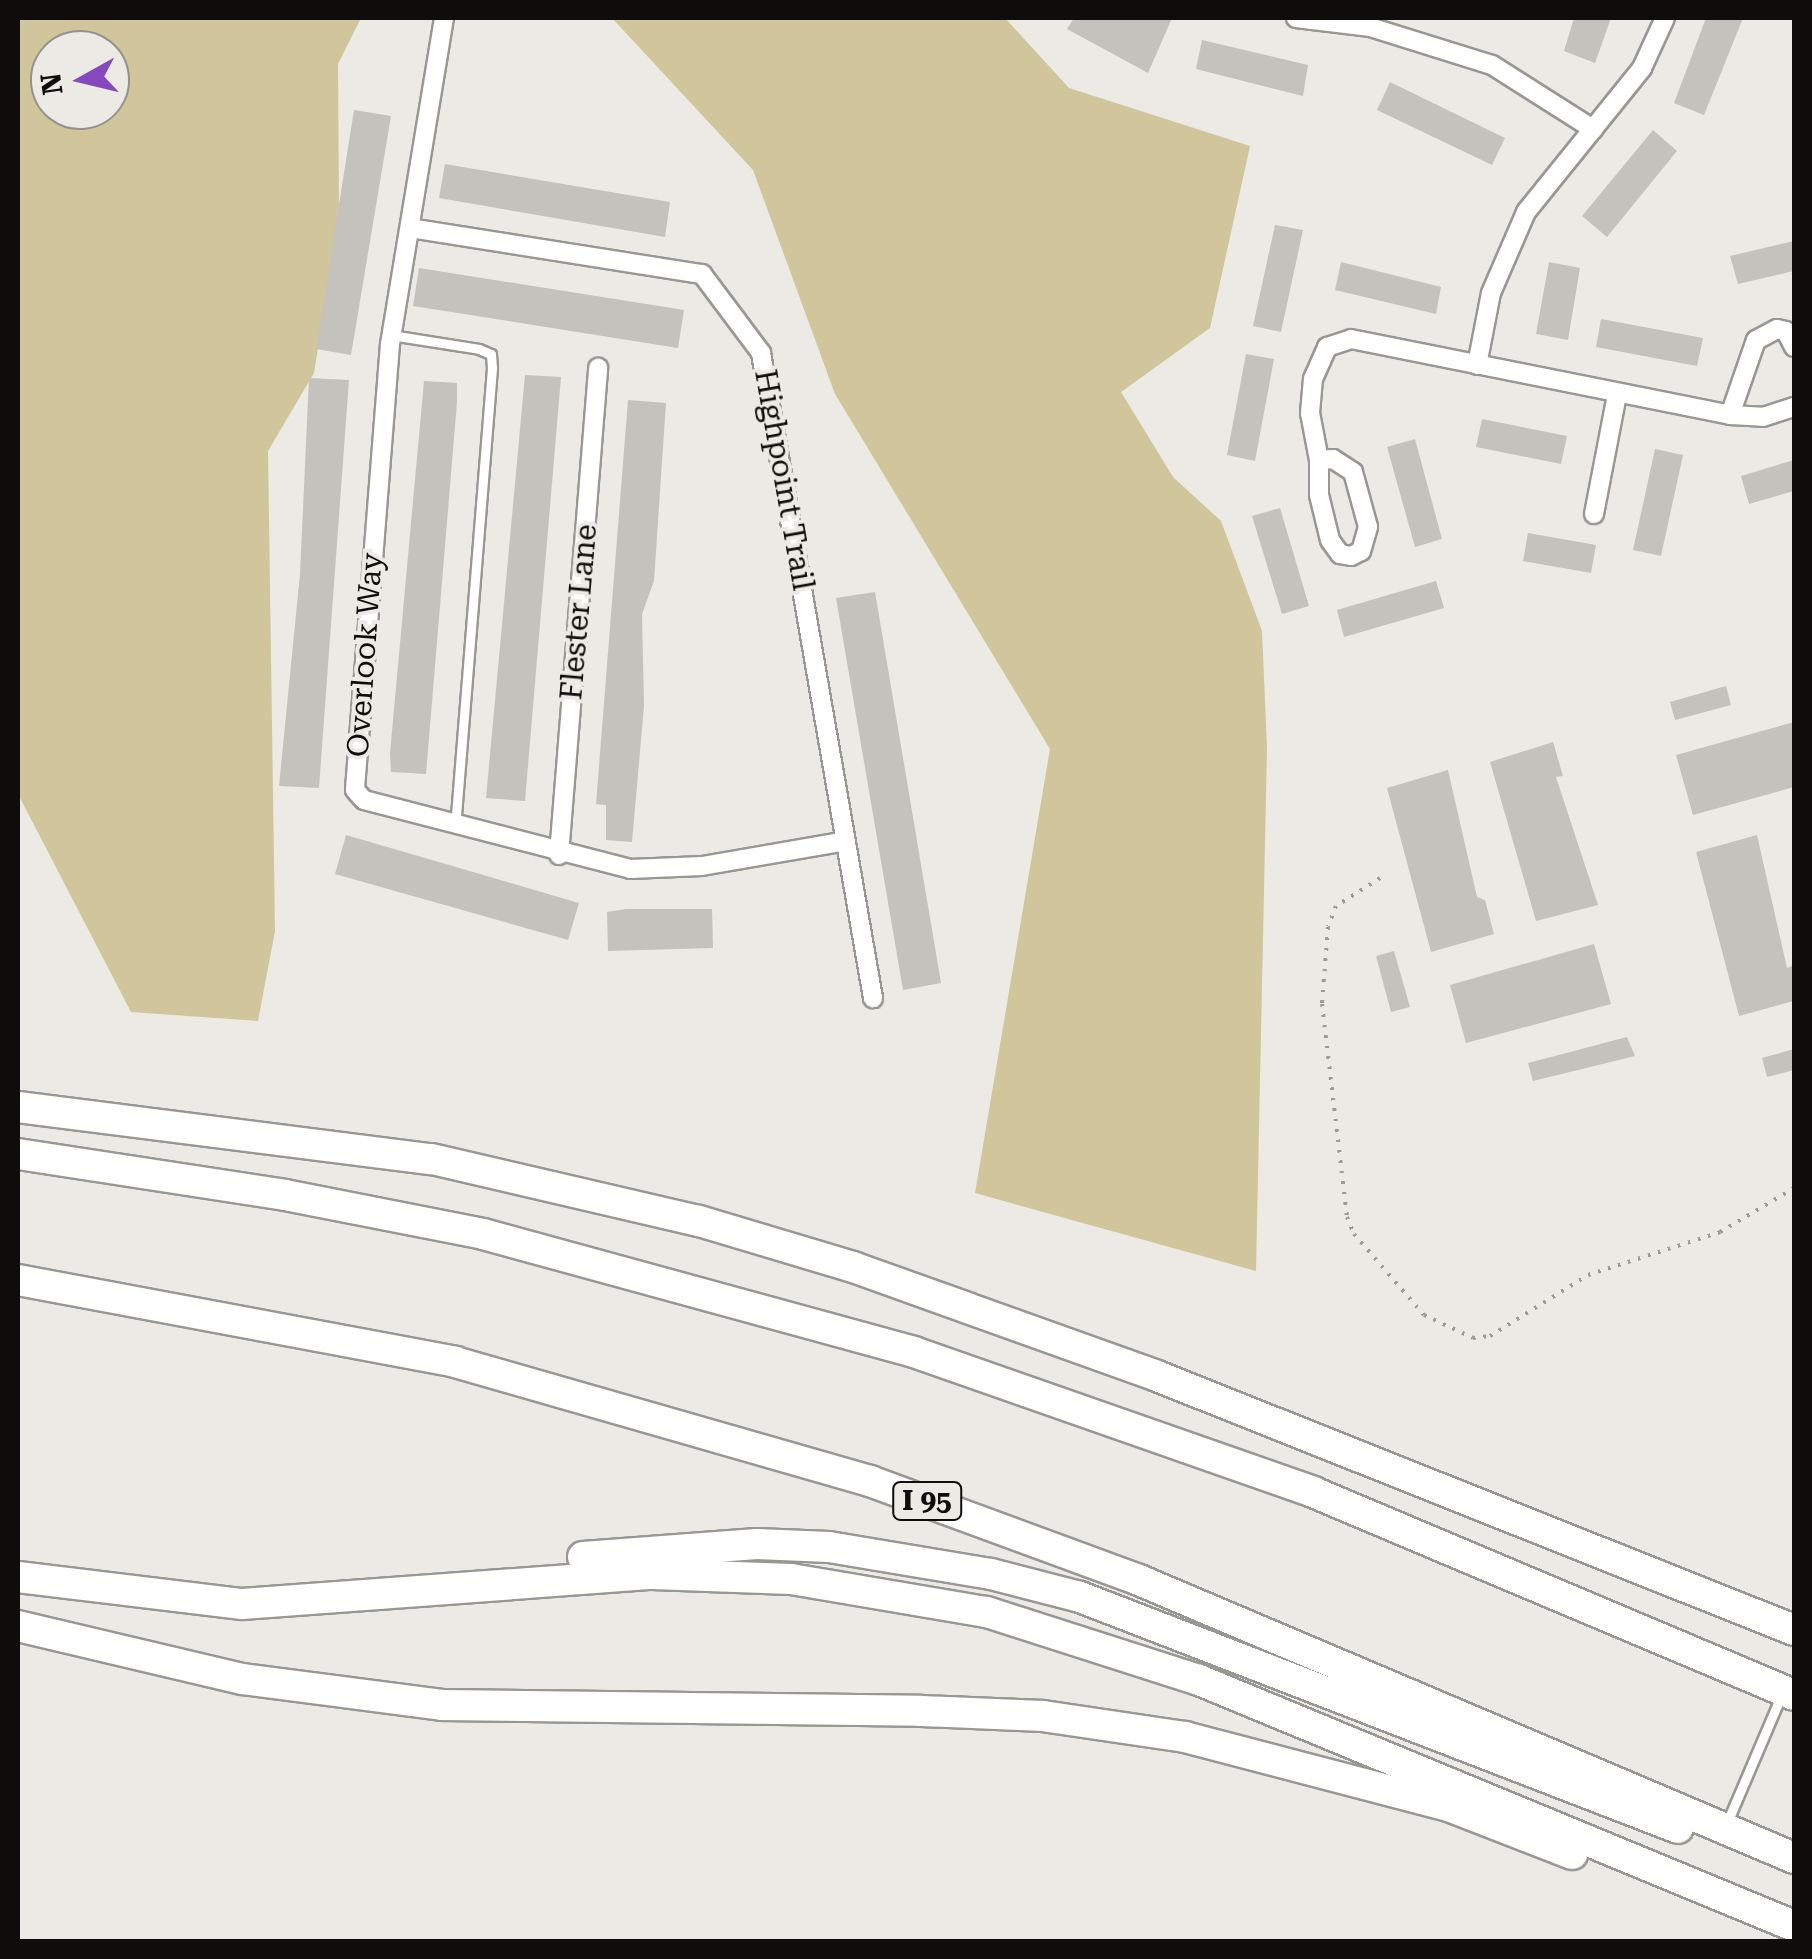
<!DOCTYPE html>
<style>
body{margin:0}
#map{position:relative;width:1812px;height:1959px;overflow:hidden;background:#ebeae4;font-family:"Roboto Serif",serif}
div>[style]{position:absolute}
[style*='--x']{left:calc(var(--x)*1px);top:calc(var(--y)*1px);width:calc(var(--w)*1px);rotate:calc(var(--a)*1deg)}
.green>*{inset:0;background:#d0c59b}
.building>*{inset:0;background:#c4c2bd}
.path>*{height:4px;margin-top:-2px;transform-origin:0;background:repeating-linear-gradient(90deg,#9b9a95 0 2.5px,transparent 0 10.5px)}
.roads{filter:drop-shadow(2px 0 #989791) drop-shadow(-2px 0 #989791) drop-shadow(0 2px #989791) drop-shadow(0 -2px #989791)}
.service>*{height:9px;margin:-4.5px;padding:0 4.5px;transform-origin:4.5px;border-radius:4.5px;background:#fff}
.minor>*{height:18px;margin:-9px;padding:0 9px;transform-origin:9px;border-radius:9px;background:#fff}
.motorway>*{height:30px;margin:-15px;padding:0 15px;transform-origin:15px;border-radius:15px;background:#fff}
span{translate:-50% -50%;white-space:nowrap;text-align:center;line-height:1.15;-webkit-text-stroke:8px #ebeae4;paint-order:stroke}
.shield-label span{padding:2px 8px;background:#ebeae4;border:2px solid;border-radius:8px;-webkit-text-stroke-width:0}
.shield-label{font-size:28px;color:#0e0d0b;font-weight:700}
.street-label{font-size:30px;color:#0e0d0b}
.frame{position:absolute;inset:0;border:20px solid #0e0d0b;pointer-events:none}
.north{position:absolute;left:30px;top:30px;width:100px;height:100px;box-sizing:border-box;background:#ebeae4;border:2px solid #93928d;border-radius:50%;rotate:262deg;font-size:28px;font-weight:700;line-height:40px;text-align:center;color:#0e0d0b}
.north::after{content:'';display:block;margin:auto;width:35px;height:45px;background:#8548be;clip-path:polygon(50% 0,100% 100%,50% 72%,0 100%)}
</style>
<div id="map">
<div class="green">
<div style="clip-path:polygon(evenodd,18px 18px,361px 18px,338px 64px,339px 215px,314px 373px,268px 451px,275px 931px,258px 1021px,131px 1012px,18px 794px,18px 18px,50px 50px,110px 50px,110px 110px,50px 110px,50px 50px)"></div>
<div style="clip-path:polygon(612px 18px,1005px 18px,1069px 88px,1250px 146px,1210px 328px,1121px 392px,1173px 477px,1221px 521px,1262px 631px,1267px 748px,1256px 1271px,975px 1193px,1050px 749px,835px 394px,753px 170px)"></div>
</div>
<div class="building">
<div style="clip-path:polygon(1074px 18px,1172px 18px,1148px 73px,1067px 29px)"></div>
<div style="clip-path:polygon(1574px 18px,1611px 18px,1595px 63px,1564px 51px)"></div>
<div style="clip-path:polygon(1706px 18px,1743px 18px,1704px 115px,1674px 103px)"></div>
<div style="clip-path:polygon(1202px 40px,1308px 65px,1303px 96px,1196px 69px)"></div>
<div style="clip-path:polygon(1390px 82px,1505px 138px,1492px 165px,1377px 110px)"></div>
<div style="clip-path:polygon(354px 110px,391px 116px,351px 355px,316px 349px)"></div>
<div style="clip-path:polygon(1653px 130px,1677px 151px,1607px 237px,1582px 216px)"></div>
<div style="clip-path:polygon(445px 164px,670px 202px,665px 237px,439px 198px)"></div>
<div style="clip-path:polygon(1275px 225px,1303px 230px,1281px 332px,1253px 326px)"></div>
<div style="clip-path:polygon(1794px 241px,1794px 271px,1738px 284px,1730px 256px)"></div>
<div style="clip-path:polygon(1341px 262px,1441px 287px,1436px 314px,1335px 290px)"></div>
<div style="clip-path:polygon(1549px 262px,1580px 268px,1568px 340px,1536px 334px)"></div>
<div style="clip-path:polygon(419px 268px,684px 310px,678px 348px,413px 306px)"></div>
<div style="clip-path:polygon(1601px 319px,1703px 338px,1697px 366px,1596px 347px)"></div>
<div style="clip-path:polygon(1246px 354px,1274px 359px,1255px 461px,1227px 455px)"></div>
<div style="clip-path:polygon(525px 375px,561px 377px,525px 801px,486px 798px)"></div>
<div style="clip-path:polygon(309px 378px,349px 380px,319px 788px,279px 786px,300px 574px)"></div>
<div style="clip-path:polygon(424px 381px,457px 383px,457px 402px,426px 774px,391px 772px,390px 753px)"></div>
<div style="clip-path:polygon(628px 400px,666px 403px,654px 581px,642px 614px,644px 706px,632px 842px,606px 840px,606px 805px,596px 804px)"></div>
<div style="clip-path:polygon(1482px 419px,1567px 436px,1561px 464px,1476px 447px)"></div>
<div style="clip-path:polygon(1415px 439px,1442px 539px,1415px 547px,1387px 447px)"></div>
<div style="clip-path:polygon(1655px 449px,1683px 455px,1661px 556px,1633px 550px)"></div>
<div style="clip-path:polygon(1794px 460px,1794px 491px,1749px 504px,1741px 476px)"></div>
<div style="clip-path:polygon(1280px 508px,1309px 606px,1282px 614px,1252px 516px)"></div>
<div style="clip-path:polygon(1528px 533px,1596px 545px,1591px 573px,1523px 561px)"></div>
<div style="clip-path:polygon(1436px 581px,1444px 608px,1344px 637px,1337px 610px)"></div>
<div style="clip-path:polygon(875px 592px,941px 983px,903px 990px,836px 598px)"></div>
<div style="clip-path:polygon(1726px 686px,1731px 705px,1675px 720px,1670px 702px)"></div>
<div style="clip-path:polygon(1794px 722px,1794px 787px,1693px 815px,1676px 755px)"></div>
<div style="clip-path:polygon(1553px 742px,1563px 776px,1556px 777px,1598px 905px,1536px 921px,1490px 762px)"></div>
<div style="clip-path:polygon(1448px 770px,1477px 897px,1485px 900px,1494px 934px,1431px 952px,1387px 788px)"></div>
<div style="clip-path:polygon(346px 835px,579px 903px,568px 940px,335px 874px)"></div>
<div style="clip-path:polygon(1757px 835px,1787px 968px,1794px 965px,1794px 1001px,1739px 1016px,1696px 852px)"></div>
<div style="clip-path:polygon(626px 909px,712px 909px,713px 948px,608px 951px,607px 912px)"></div>
<div style="clip-path:polygon(1594px 944px,1611px 1004px,1466px 1043px,1450px 985px)"></div>
<div style="clip-path:polygon(1394px 951px,1410px 1007px,1391px 1012px,1376px 956px)"></div>
<div style="clip-path:polygon(1627px 1037px,1635px 1056px,1533px 1081px,1528px 1063px)"></div>
<div style="clip-path:polygon(1794px 1049px,1794px 1070px,1767px 1077px,1762px 1058px)"></div>
</div>
<div class="path">
<div style="--x:1380;--y:878;--w:52;--a:147.5"></div>
<div style="--x:1336;--y:906;--w:22;--a:111"></div>
<div style="--x:1328;--y:927;--w:77;--a:94.5"></div>
<div style="--x:1322;--y:1004;--w:214;--a:83.3"></div>
<div style="--x:1347;--y:1217;--w:18;--a:68"></div>
<div style="--x:1354;--y:1234;--w:107;--a:49.2"></div>
<div style="--x:1424;--y:1315;--w:54;--a:25.1"></div>
<div style="--x:1473;--y:1338;--w:17;--a:-7"></div>
<div style="--x:1490;--y:1336;--w:115;--a:-31.9"></div>
<div style="--x:1588;--y:1275;--w:139;--a:-18"></div>
<div style="--x:1720;--y:1232;--w:86;--a:-30.7"></div>
</div>
<div class="roads">
<div class="service">
<div style="--x:391;--y:335;--w:89;--a:9"></div>
<div style="--x:479;--y:349;--w:13;--a:23"></div>
<div style="--x:491;--y:354;--w:14;--a:86"></div>
<div style="--x:492;--y:368;--w:457;--a:94.6"></div>
<div style="--x:1726;--y:1825;--w:140;--a:-66.9"></div>
</div>
<div class="minor">
<div style="--x:444;--y:18;--w:330;--a:99.4"></div>
<div style="--x:390;--y:344;--w:447;--a:94.5"></div>
<div style="--x:355;--y:790;--w:13;--a:48"></div>
<div style="--x:364;--y:800;--w:275;--a:14.5"></div>
<div style="--x:630;--y:869;--w:72;--a:-2.4"></div>
<div style="--x:702;--y:866;--w:146;--a:-9.8"></div>
<div style="--x:1296;--y:18;--w:75;--a:6.9"></div>
<div style="--x:1370;--y:27;--w:128;--a:17.3"></div>
<div style="--x:1492;--y:65;--w:120;--a:32.4"></div>
<div style="--x:410;--y:228;--w:296;--a:9"></div>
<div style="--x:702;--y:274;--w:99;--a:53.2"></div>
<div style="--x:761;--y:353;--w:655;--a:80.15"></div>
<div style="--x:1794;--y:347;--w:18;--a:-117"></div>
<div style="--x:1786;--y:331;--w:9;--a:-167"></div>
<div style="--x:1777;--y:329;--w:24;--a:152"></div>
<div style="--x:1756;--y:340;--w:79;--a:109.1"></div>
<div style="--x:1730;--y:415;--w:33;--a:3"></div>
<div style="--x:1763;--y:417;--w:33;--a:-18"></div>
<div style="--x:1477;--y:365;--w:73;--a:-79"></div>
<div style="--x:1491;--y:293;--w:88;--a:-66.6"></div>
<div style="--x:1526;--y:212;--w:185;--a:-51.1"></div>
<div style="--x:1642;--y:68;--w:55;--a:-65.3"></div>
<div style="--x:1333;--y:459;--w:24;--a:33"></div>
<div style="--x:1353;--y:472;--w:57;--a:74.7"></div>
<div style="--x:1368;--y:527;--w:25;--a:106"></div>
<div style="--x:1361;--y:551;--w:11;--a:153"></div>
<div style="--x:1351;--y:556;--w:11;--a:-170"></div>
<div style="--x:1340;--y:554;--w:17;--a:-126"></div>
<div style="--x:1330;--y:540;--w:46;--a:-103.7"></div>
<div style="--x:1319;--y:495;--w:35;--a:-90"></div>
<div style="--x:1319;--y:460;--w:14;--a:-4"></div>
<div style="--x:1319;--y:460;--w:48;--a:-100.8"></div>
<div style="--x:1310;--y:413;--w:34;--a:-85"></div>
<div style="--x:1313;--y:379;--w:35;--a:-66"></div>
<div style="--x:1327;--y:347;--w:25;--a:-18"></div>
<div style="--x:1351;--y:339;--w:387;--a:11.3"></div>
<div style="--x:1594;--y:514;--w:122;--a:-79.1"></div>
<div style="--x:559;--y:855;--w:489;--a:-85.4"></div>
</div>
<div class="motorway">
<div style="--x:18;--y:1107;--w:417;--a:7.2"></div>
<div style="--x:432;--y:1159;--w:274;--a:13.1"></div>
<div style="--x:699;--y:1221;--w:161;--a:16.6"></div>
<div style="--x:853;--y:1267;--w:323;--a:19.7"></div>
<div style="--x:1157;--y:1376;--w:686;--a:21.74"></div>
<div style="--x:18;--y:1154;--w:270;--a:8.7"></div>
<div style="--x:285;--y:1195;--w:202;--a:11.1"></div>
<div style="--x:483;--y:1234;--w:447;--a:15.3"></div>
<div style="--x:914;--y:1352;--w:423;--a:19.3"></div>
<div style="--x:1313;--y:1492;--w:522;--a:22.88"></div>
<div style="--x:18;--y:1280;--w:445;--a:10.6"></div>
<div style="--x:455;--y:1362;--w:432;--a:16"></div>
<div style="--x:870;--y:1481;--w:287;--a:20.2"></div>
<div style="--x:1139;--y:1580;--w:712;--a:23"></div>
<div style="--x:583;--y:1557;--w:174;--a:-4.3"></div>
<div style="--x:757;--y:1544;--w:72;--a:2.4"></div>
<div style="--x:829;--y:1547;--w:164;--a:9.5"></div>
<div style="--x:991;--y:1574;--w:92;--a:14.5"></div>
<div style="--x:1080;--y:1597;--w:641;--a:21.12"></div>
<div style="--x:18;--y:1577;--w:226;--a:6.9"></div>
<div style="--x:242;--y:1604;--w:411;--a:-4.2"></div>
<div style="--x:652;--y:1574;--w:139;--a:2.1"></div>
<div style="--x:791;--y:1579;--w:199;--a:9.6"></div>
<div style="--x:987;--y:1612;--w:223;--a:17.8"></div>
<div style="--x:1199;--y:1680;--w:644;--a:22.46"></div>
<div style="--x:18;--y:1626;--w:231;--a:13.3"></div>
<div style="--x:243;--y:1679;--w:201;--a:7.4"></div>
<div style="--x:442;--y:1705;--w:479;--a:0.7"></div>
<div style="--x:921;--y:1711;--w:122;--a:2.3"></div>
<div style="--x:1043;--y:1716;--w:144;--a:8.4"></div>
<div style="--x:1185;--y:1737;--w:275;--a:14.7"></div>
<div style="--x:1451;--y:1807;--w:130;--a:21.2"></div>
</div>
</div>
<div class="shield-label">
<span style="left:927px;top:1501px">I 95</span>
</div>
<div class="street-label">
<span style="left:784px;top:480px;rotate:80deg">Highpoint Trail</span>
<span style="left:579px;top:612px;rotate:-85deg">Flester Lane</span>
<span style="left:365px;top:655px;rotate:-86deg">Overlook Way</span>
</div>
<div class="frame"></div>
<div class="north">N</div>
</div>
